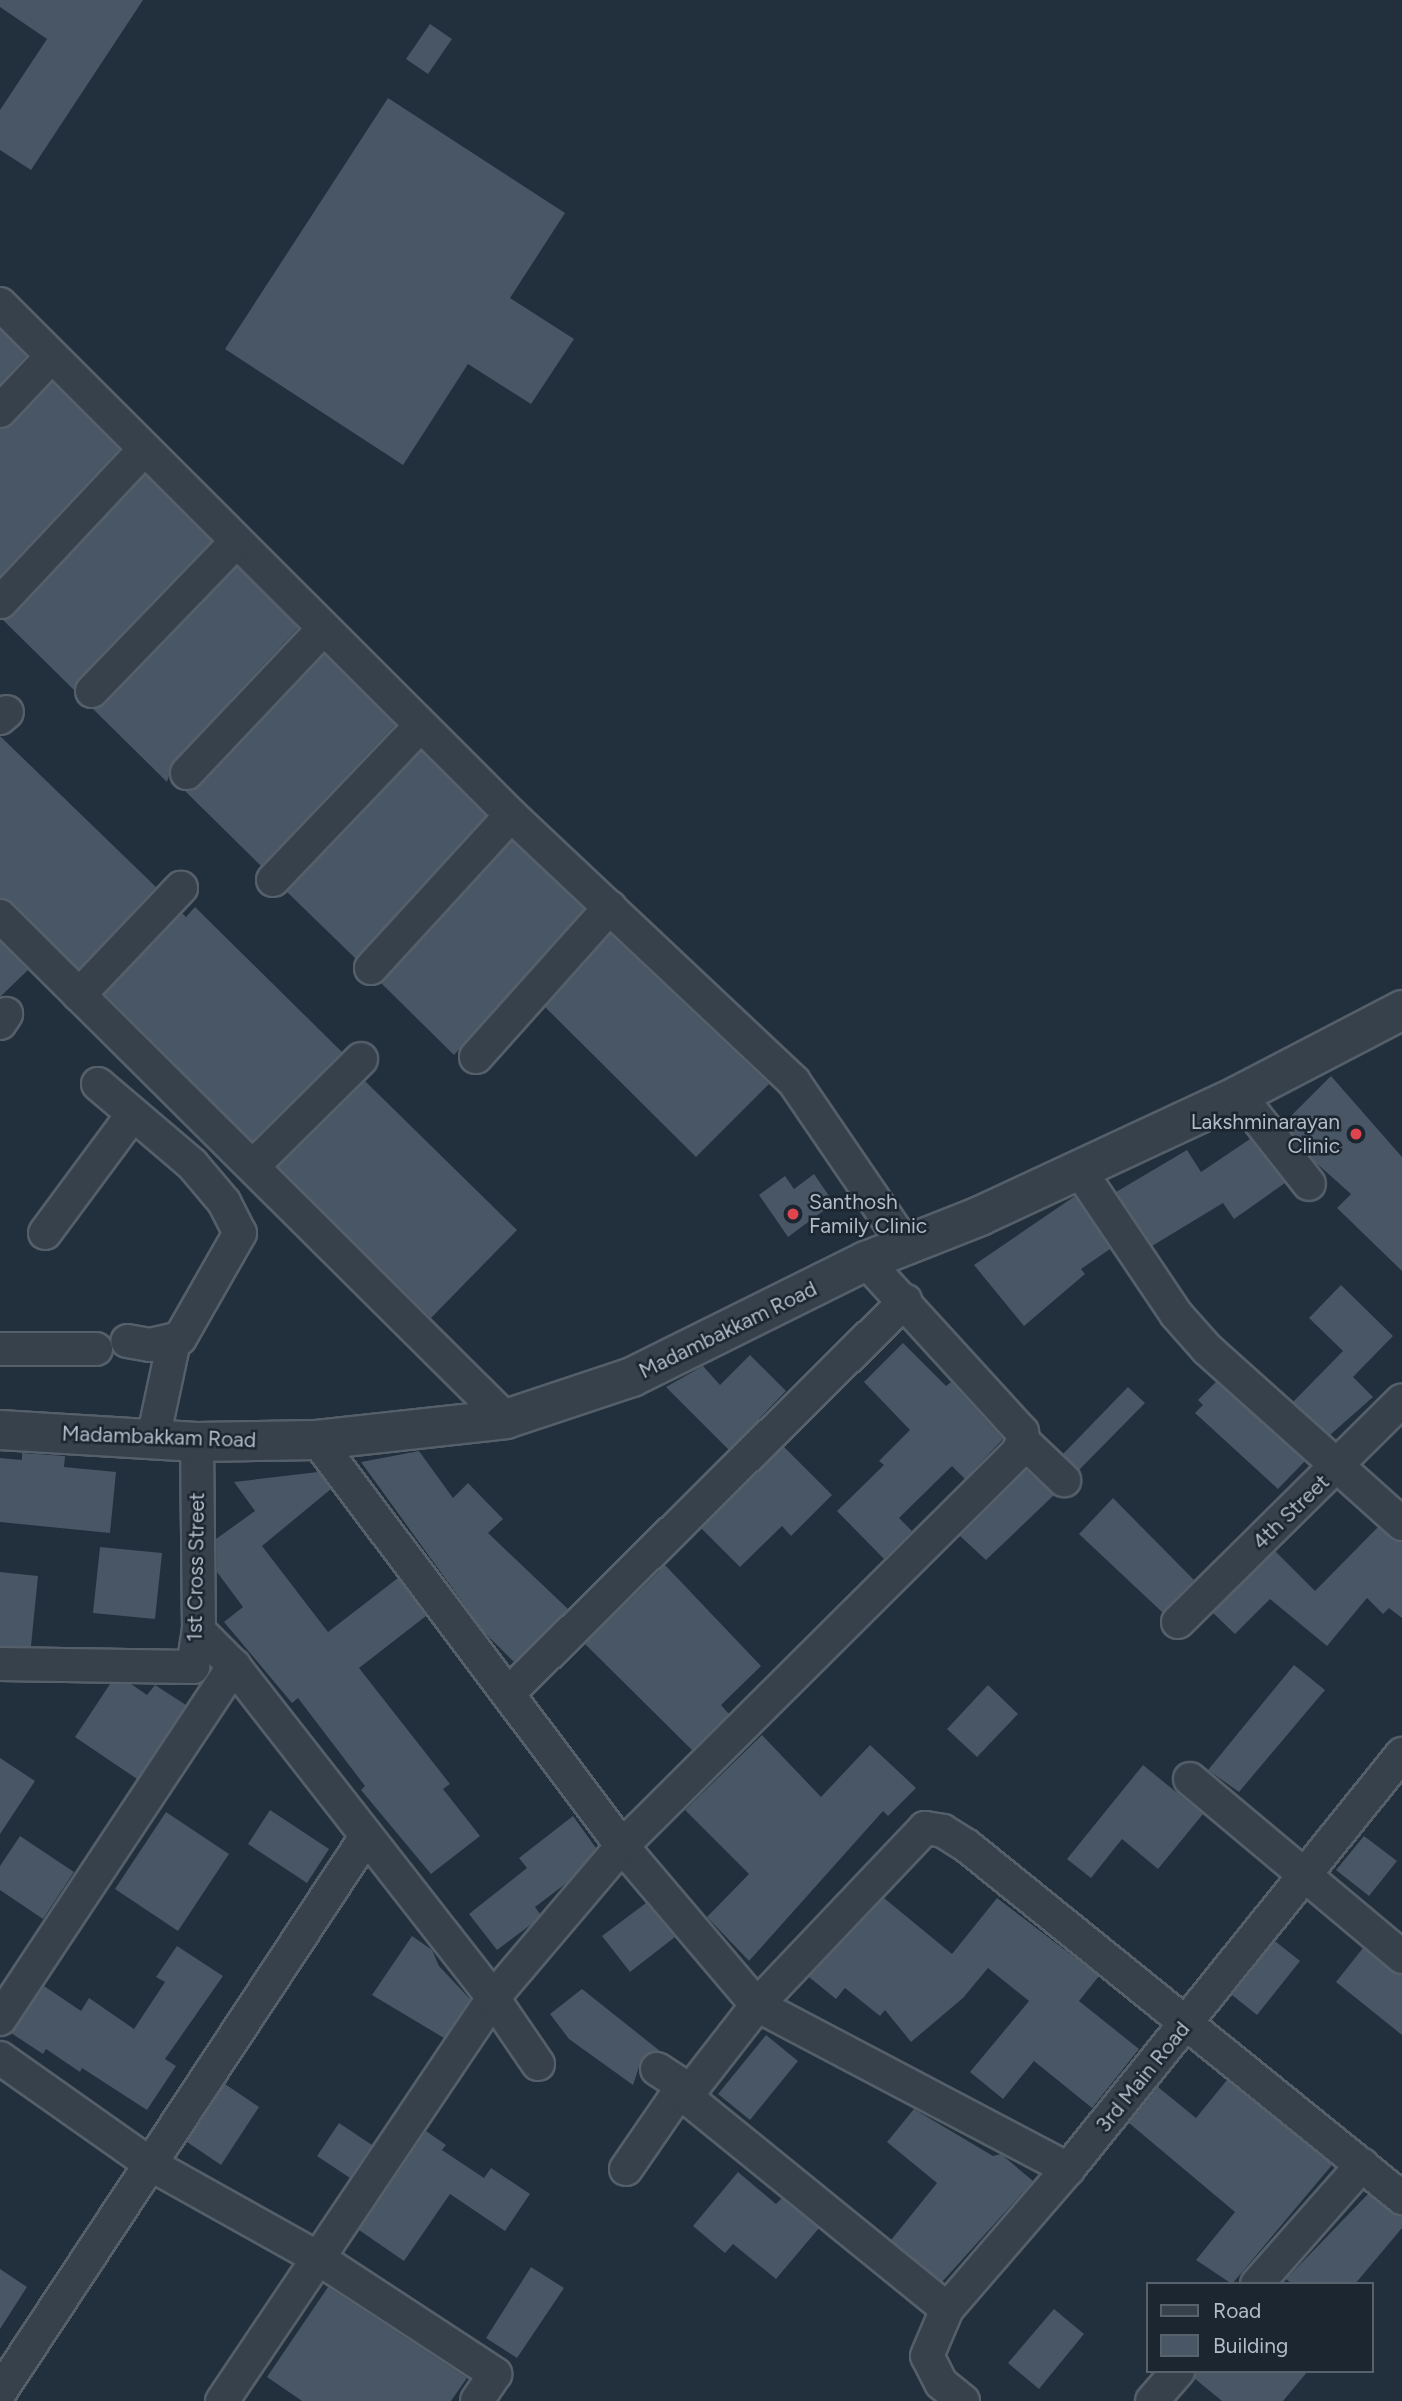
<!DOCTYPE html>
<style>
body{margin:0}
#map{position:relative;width:1402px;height:2401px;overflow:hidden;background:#222f3c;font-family:Figtree,sans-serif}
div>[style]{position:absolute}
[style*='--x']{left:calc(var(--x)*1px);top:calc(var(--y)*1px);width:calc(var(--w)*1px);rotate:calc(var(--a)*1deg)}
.building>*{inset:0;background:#485665}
.roads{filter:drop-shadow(2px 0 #545f6a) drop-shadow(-2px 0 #545f6a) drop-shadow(0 2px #545f6a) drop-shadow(0 -2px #545f6a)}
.minor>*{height:32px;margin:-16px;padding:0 16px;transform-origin:16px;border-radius:16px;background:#36414c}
.tertiary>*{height:38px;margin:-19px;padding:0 19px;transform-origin:19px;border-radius:19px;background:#36414c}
.dots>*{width:19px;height:19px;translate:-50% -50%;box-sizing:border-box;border:4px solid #1b2631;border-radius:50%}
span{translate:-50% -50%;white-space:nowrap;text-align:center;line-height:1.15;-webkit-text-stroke:5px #1b2631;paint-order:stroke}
.poi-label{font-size:21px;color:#b1bcc8}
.right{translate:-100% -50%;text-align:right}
.left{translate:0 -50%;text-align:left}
.street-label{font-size:21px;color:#b1bcc8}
.legend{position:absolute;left:1146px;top:2282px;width:228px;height:91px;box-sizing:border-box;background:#1b2631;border:2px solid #57626d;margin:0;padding:9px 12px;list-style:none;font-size:21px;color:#b1bcc8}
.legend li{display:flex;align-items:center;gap:14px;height:35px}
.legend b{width:35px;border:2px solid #57626d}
</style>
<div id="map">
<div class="building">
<div style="clip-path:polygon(0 0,143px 0,31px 170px,0 150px,0 110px,47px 39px,0 7px)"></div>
<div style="clip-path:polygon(430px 24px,452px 39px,428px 74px,406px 59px)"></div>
<div style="clip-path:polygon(388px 98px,565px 213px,510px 298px,574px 339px,531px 404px,468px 364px,403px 465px,225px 349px)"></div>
<div style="clip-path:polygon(0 330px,26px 356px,0 384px)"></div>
<div style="clip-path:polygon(52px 382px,119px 449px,0 576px,0 429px,13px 424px)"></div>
<div style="clip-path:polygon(145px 475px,211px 541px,79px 678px,74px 690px,3px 620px,14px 615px)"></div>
<div style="clip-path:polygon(237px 567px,298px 628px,174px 760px,167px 782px,93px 709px,105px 704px)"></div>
<div style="clip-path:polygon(324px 654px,395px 725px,261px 866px,185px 791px,200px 786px)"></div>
<div style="clip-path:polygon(0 736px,156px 887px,79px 969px,13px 903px,0 898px)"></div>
<div style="clip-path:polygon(421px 751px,486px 816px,356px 959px,287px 892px)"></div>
<div style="clip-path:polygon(512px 841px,584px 909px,454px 1055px,381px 983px)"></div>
<div style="clip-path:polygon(195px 907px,342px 1052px,252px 1141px,105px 994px,182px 913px,186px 917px)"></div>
<div style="clip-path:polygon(610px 934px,769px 1084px,696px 1157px,545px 1007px)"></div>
<div style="clip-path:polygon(0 942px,28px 970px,0 997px)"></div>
<div style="clip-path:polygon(1331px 1076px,1402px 1157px,1402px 1271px,1337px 1208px,1351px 1194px,1315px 1162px,1284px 1123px)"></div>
<div style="clip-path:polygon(365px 1081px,517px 1230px,431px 1318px,278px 1167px)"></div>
<div style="clip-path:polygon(1250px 1139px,1285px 1183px,1234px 1219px,1223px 1203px,1152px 1246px,1116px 1192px,1187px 1150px,1201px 1172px)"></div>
<div style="clip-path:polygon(814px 1174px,834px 1203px,788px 1237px,759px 1195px,785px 1176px,794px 1189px)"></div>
<div style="clip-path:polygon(1075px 1196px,1110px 1249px,1081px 1269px,1085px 1274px,1024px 1326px,974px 1265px)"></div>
<div style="clip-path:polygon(1341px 1285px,1393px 1336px,1353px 1377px,1373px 1397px,1330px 1435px,1293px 1402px,1343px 1351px,1309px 1318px)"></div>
<div style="clip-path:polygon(903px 1343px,946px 1386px,951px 1382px,1003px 1439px,965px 1479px,952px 1466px,899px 1518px,912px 1531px,884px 1559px,837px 1511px,884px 1465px,879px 1461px,910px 1430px,864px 1382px)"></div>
<div style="clip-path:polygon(750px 1355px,786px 1391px,729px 1450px,666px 1387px,703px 1366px,720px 1385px)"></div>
<div style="clip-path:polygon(1216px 1382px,1305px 1461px,1278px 1489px,1195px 1413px,1203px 1405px,1198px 1400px)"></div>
<div style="clip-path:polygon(1128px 1387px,1145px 1403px,1079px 1470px,1063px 1454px)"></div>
<div style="clip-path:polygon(784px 1447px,832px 1495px,791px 1536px,782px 1526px,740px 1567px,701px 1528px)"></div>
<div style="clip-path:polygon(419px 1451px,453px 1498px,468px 1483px,503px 1519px,488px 1533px,568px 1609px,514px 1662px,484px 1632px,361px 1462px)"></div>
<div style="clip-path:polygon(22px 1453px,65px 1456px,64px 1467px,116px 1472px,110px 1533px,0 1522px,0 1458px,22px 1460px)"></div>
<div style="clip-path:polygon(1026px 1470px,1054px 1495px,986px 1560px,960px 1536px)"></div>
<div style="clip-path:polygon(318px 1472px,331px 1489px,262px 1546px,328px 1632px,398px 1578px,426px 1616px,359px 1668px,450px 1784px,443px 1789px,480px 1836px,431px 1874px,361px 1790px,365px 1786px,298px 1698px,292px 1703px,224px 1622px,243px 1607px,217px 1572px,216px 1539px,255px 1511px,234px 1482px)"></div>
<div style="clip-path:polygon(1113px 1498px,1194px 1580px,1162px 1612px,1079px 1534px)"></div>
<div style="clip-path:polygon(1378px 1527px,1402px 1542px,1402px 1618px,1389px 1608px,1383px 1614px,1367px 1598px,1327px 1646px,1270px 1599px,1235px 1634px,1213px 1613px,1275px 1551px,1315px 1591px)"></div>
<div style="clip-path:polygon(100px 1547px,162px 1553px,155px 1619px,93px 1613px)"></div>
<div style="clip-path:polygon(665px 1565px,761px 1666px,721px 1705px,729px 1714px,692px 1750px,585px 1644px)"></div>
<div style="clip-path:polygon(0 1572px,38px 1576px,31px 1646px,0 1646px)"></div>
<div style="clip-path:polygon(1294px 1665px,1325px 1690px,1239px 1792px,1208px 1770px)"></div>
<div style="clip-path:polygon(110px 1684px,131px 1684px,147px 1695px,155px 1685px,186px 1705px,137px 1779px,75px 1737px)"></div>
<div style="clip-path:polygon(988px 1685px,1018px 1714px,977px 1757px,947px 1729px)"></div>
<div style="clip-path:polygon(762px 1735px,821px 1797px,870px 1745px,916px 1788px,888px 1816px,883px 1811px,749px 1961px,707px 1917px,749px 1874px,685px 1810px)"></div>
<div style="clip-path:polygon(0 1758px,35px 1781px,0 1834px)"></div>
<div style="clip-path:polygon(1143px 1765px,1203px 1814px,1158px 1869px,1122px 1839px,1091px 1878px,1067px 1859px)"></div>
<div style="clip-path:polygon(270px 1810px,329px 1849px,307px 1883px,248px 1844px)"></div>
<div style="clip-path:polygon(166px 1812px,229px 1854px,178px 1931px,115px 1889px)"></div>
<div style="clip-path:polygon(573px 1816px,596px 1848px,568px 1882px,535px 1907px,540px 1914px,533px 1923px,497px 1950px,469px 1914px,527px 1868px,519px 1858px)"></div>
<div style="clip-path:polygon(20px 1836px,74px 1872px,43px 1919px,0 1890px,0 1866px)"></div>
<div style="clip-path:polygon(1364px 1836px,1397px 1861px,1369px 1896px,1336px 1870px)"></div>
<div style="clip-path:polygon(884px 1898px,952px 1954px,997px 1898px,1099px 1976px,1079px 2001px,1139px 2049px,1092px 2108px,1034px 2061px,1003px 2099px,970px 2072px,1029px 2001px,988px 1968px,963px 1998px,911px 2042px,885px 2010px,880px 2016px,845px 1988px,836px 1999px,809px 1977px)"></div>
<div style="clip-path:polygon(646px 1903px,675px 1937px,630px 1972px,602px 1936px)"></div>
<div style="clip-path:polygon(412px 1936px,432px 1950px,439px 1966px,470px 1999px,444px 2038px,372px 1995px)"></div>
<div style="clip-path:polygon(1275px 1941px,1300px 1961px,1257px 2015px,1232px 1995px)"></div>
<div style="clip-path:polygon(177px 1946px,223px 1976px,165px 2059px,176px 2066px,147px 2110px,82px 2068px,80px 2072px,46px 2049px,43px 2054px,11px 2033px,44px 1986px,81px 2011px,89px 1998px,134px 2029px,165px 1982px,156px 1977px)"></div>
<div style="clip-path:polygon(1363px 1948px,1402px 1975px,1402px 2035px,1336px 1982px)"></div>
<div style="clip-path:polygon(582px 1989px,660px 2051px,642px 2058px,633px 2085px,569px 2039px,550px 2014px)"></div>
<div style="clip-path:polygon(766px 2035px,798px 2061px,750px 2120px,718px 2094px)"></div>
<div style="clip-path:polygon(1227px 2080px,1332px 2165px,1232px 2284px,1196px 2260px,1235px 2212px,1129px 2123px,1158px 2087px,1196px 2118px)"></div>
<div style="clip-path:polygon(225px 2084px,259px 2107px,221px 2165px,187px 2142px)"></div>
<div style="clip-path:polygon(914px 2109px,993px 2156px,1001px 2154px,1033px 2181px,942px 2282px,891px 2240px,937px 2183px,887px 2142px)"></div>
<div style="clip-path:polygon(339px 2123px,372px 2145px,350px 2178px,317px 2156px)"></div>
<div style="clip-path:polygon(426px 2131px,446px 2145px,442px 2150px,484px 2178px,491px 2168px,530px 2194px,505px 2231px,450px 2194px,404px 2261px,359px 2230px)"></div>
<div style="clip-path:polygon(738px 2172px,776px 2204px,782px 2198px,819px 2228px,776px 2279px,733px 2244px,725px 2253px,693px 2226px)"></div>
<div style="clip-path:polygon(1368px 2194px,1402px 2216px,1402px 2228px,1355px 2284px,1292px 2284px,1286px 2279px)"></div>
<div style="clip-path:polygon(531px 2267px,564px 2288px,517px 2358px,486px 2338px)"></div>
<div style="clip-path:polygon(0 2269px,27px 2287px,0 2329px)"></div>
<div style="clip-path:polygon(328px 2287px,467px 2378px,451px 2401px,302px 2401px,267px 2377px)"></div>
<div style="clip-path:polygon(1054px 2309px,1084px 2334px,1039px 2389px,1008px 2363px)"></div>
<div style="clip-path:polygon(1196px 2371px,1308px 2371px,1283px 2401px,1222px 2401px,1194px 2378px)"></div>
</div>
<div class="roads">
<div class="minor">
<div style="--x:0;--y:304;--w:723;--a:45"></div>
<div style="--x:511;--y:815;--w:389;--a:43.3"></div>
<div style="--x:794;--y:1082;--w:199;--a:55.7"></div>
<div style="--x:0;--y:411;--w:74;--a:-46.6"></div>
<div style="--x:1;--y:602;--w:207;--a:-46.8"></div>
<div style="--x:92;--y:691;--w:204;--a:-46"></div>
<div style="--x:0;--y:718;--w:9;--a:-41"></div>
<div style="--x:187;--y:773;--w:198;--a:-46.6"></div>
<div style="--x:273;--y:880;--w:214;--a:-46.3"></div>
<div style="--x:0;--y:916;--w:713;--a:44.83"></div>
<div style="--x:371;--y:968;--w:207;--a:-47.5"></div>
<div style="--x:79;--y:995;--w:148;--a:-46.4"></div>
<div style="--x:0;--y:1023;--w:11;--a:-56"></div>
<div style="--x:476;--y:1057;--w:201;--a:-48.2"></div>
<div style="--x:98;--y:1084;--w:123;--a:40.4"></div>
<div style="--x:192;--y:1164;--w:50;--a:49.9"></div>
<div style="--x:224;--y:1202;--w:35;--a:63"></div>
<div style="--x:240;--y:1233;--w:121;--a:119.7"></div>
<div style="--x:180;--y:1338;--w:31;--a:167"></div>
<div style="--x:150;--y:1345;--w:23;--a:-170"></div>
<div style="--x:1239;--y:1095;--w:113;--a:51.8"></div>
<div style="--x:253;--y:1166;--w:152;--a:-44.7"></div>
<div style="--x:1078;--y:1168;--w:176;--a:56.1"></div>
<div style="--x:1176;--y:1314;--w:47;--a:48.5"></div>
<div style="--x:1207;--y:1349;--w:262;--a:41.9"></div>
<div style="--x:45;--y:1233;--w:148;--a:-53.5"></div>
<div style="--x:0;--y:1349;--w:96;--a:0"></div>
<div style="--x:153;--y:1439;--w:100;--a:-77.9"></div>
<div style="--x:317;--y:1440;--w:508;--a:53.08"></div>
<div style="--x:622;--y:1846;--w:209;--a:49.7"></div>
<div style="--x:757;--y:2005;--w:352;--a:27.8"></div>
<div style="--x:1023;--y:1441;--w:57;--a:43.6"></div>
<div style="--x:1178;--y:1622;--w:315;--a:-44.7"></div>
<div style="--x:199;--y:1631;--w:49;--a:45"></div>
<div style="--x:234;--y:1666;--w:421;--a:52"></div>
<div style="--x:493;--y:1998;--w:486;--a:123.9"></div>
<div style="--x:0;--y:1664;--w:193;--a:0.9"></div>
<div style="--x:193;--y:1667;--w:36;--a:-81"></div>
<div style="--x:199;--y:1631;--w:189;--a:-90.6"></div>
<div style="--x:508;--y:1694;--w:559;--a:-44.71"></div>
<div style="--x:1190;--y:1779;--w:277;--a:40"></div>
<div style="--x:0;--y:2019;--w:424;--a:-56.5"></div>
<div style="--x:0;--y:2058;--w:184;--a:35.2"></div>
<div style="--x:150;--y:2164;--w:193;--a:29.2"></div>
<div style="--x:318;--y:2258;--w:212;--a:33.2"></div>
<div style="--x:495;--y:2374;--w:32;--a:124"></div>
<div style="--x:538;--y:2064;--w:80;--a:-124.3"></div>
<div style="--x:493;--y:1998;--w:199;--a:-49.7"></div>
<div style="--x:622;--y:1846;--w:557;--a:-44.85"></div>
<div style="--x:1017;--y:1453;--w:13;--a:-63"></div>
<div style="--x:1023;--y:1441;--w:9;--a:-96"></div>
<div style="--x:1022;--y:1432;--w:231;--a:-132.4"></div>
<div style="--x:657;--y:2069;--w:31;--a:33"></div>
<div style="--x:683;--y:2086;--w:11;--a:0"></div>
<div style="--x:626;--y:2169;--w:101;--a:-55.5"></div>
<div style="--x:1257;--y:2284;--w:159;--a:-48.6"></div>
<div style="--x:947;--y:2309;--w:331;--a:-140.9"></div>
<div style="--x:690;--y:2100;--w:15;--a:-74"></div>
<div style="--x:694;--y:2086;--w:103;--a:-52.1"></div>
<div style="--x:757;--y:2005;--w:244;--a:-46.5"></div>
<div style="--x:925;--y:1828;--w:18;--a:9"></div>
<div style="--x:943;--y:1831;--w:28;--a:32"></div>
<div style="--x:967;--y:1846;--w:560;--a:38.98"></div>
<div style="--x:0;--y:2392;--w:661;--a:-56.6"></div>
<div style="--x:963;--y:2401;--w:28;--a:-141"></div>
<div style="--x:941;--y:2383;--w:30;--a:-117"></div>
<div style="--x:927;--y:2356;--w:51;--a:-66.9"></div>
<div style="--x:947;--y:2309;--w:185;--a:-49.2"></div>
<div style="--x:1068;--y:2169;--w:533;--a:-51.17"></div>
<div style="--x:1152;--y:2401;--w:40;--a:-49"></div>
</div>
<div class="tertiary">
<div style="--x:0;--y:1430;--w:197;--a:3.5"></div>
<div style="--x:197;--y:1442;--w:120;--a:-1"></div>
<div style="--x:317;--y:1440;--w:190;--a:-6.3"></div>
<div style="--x:506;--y:1419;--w:133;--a:-18.4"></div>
<div style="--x:632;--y:1377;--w:261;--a:-26.4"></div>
<div style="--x:866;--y:1261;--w:123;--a:-21.5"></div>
<div style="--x:980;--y:1216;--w:286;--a:-25"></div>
<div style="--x:1239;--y:1095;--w:184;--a:-27.5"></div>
</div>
</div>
<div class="dots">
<div style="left:1356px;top:1134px;background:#e0444e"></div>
<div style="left:793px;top:1214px;background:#e0444e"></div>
</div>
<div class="poi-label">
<span class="right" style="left:1340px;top:1134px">Lakshminarayan<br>Clinic</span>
<span class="left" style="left:809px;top:1214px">Santhosh<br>Family Clinic</span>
</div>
<div class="street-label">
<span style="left:728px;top:1330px;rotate:-26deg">Madambakkam Road</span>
<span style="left:159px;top:1437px;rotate:2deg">Madambakkam Road</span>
<span style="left:1291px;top:1512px;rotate:-44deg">4th Street</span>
<span style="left:196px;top:1567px;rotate:-89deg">1st Cross Street</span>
<span style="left:1143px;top:2077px;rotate:-51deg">3rd Main Road</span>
</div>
<ul class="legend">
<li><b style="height:9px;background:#36414c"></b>Road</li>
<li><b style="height:19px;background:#485665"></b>Building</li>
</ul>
</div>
